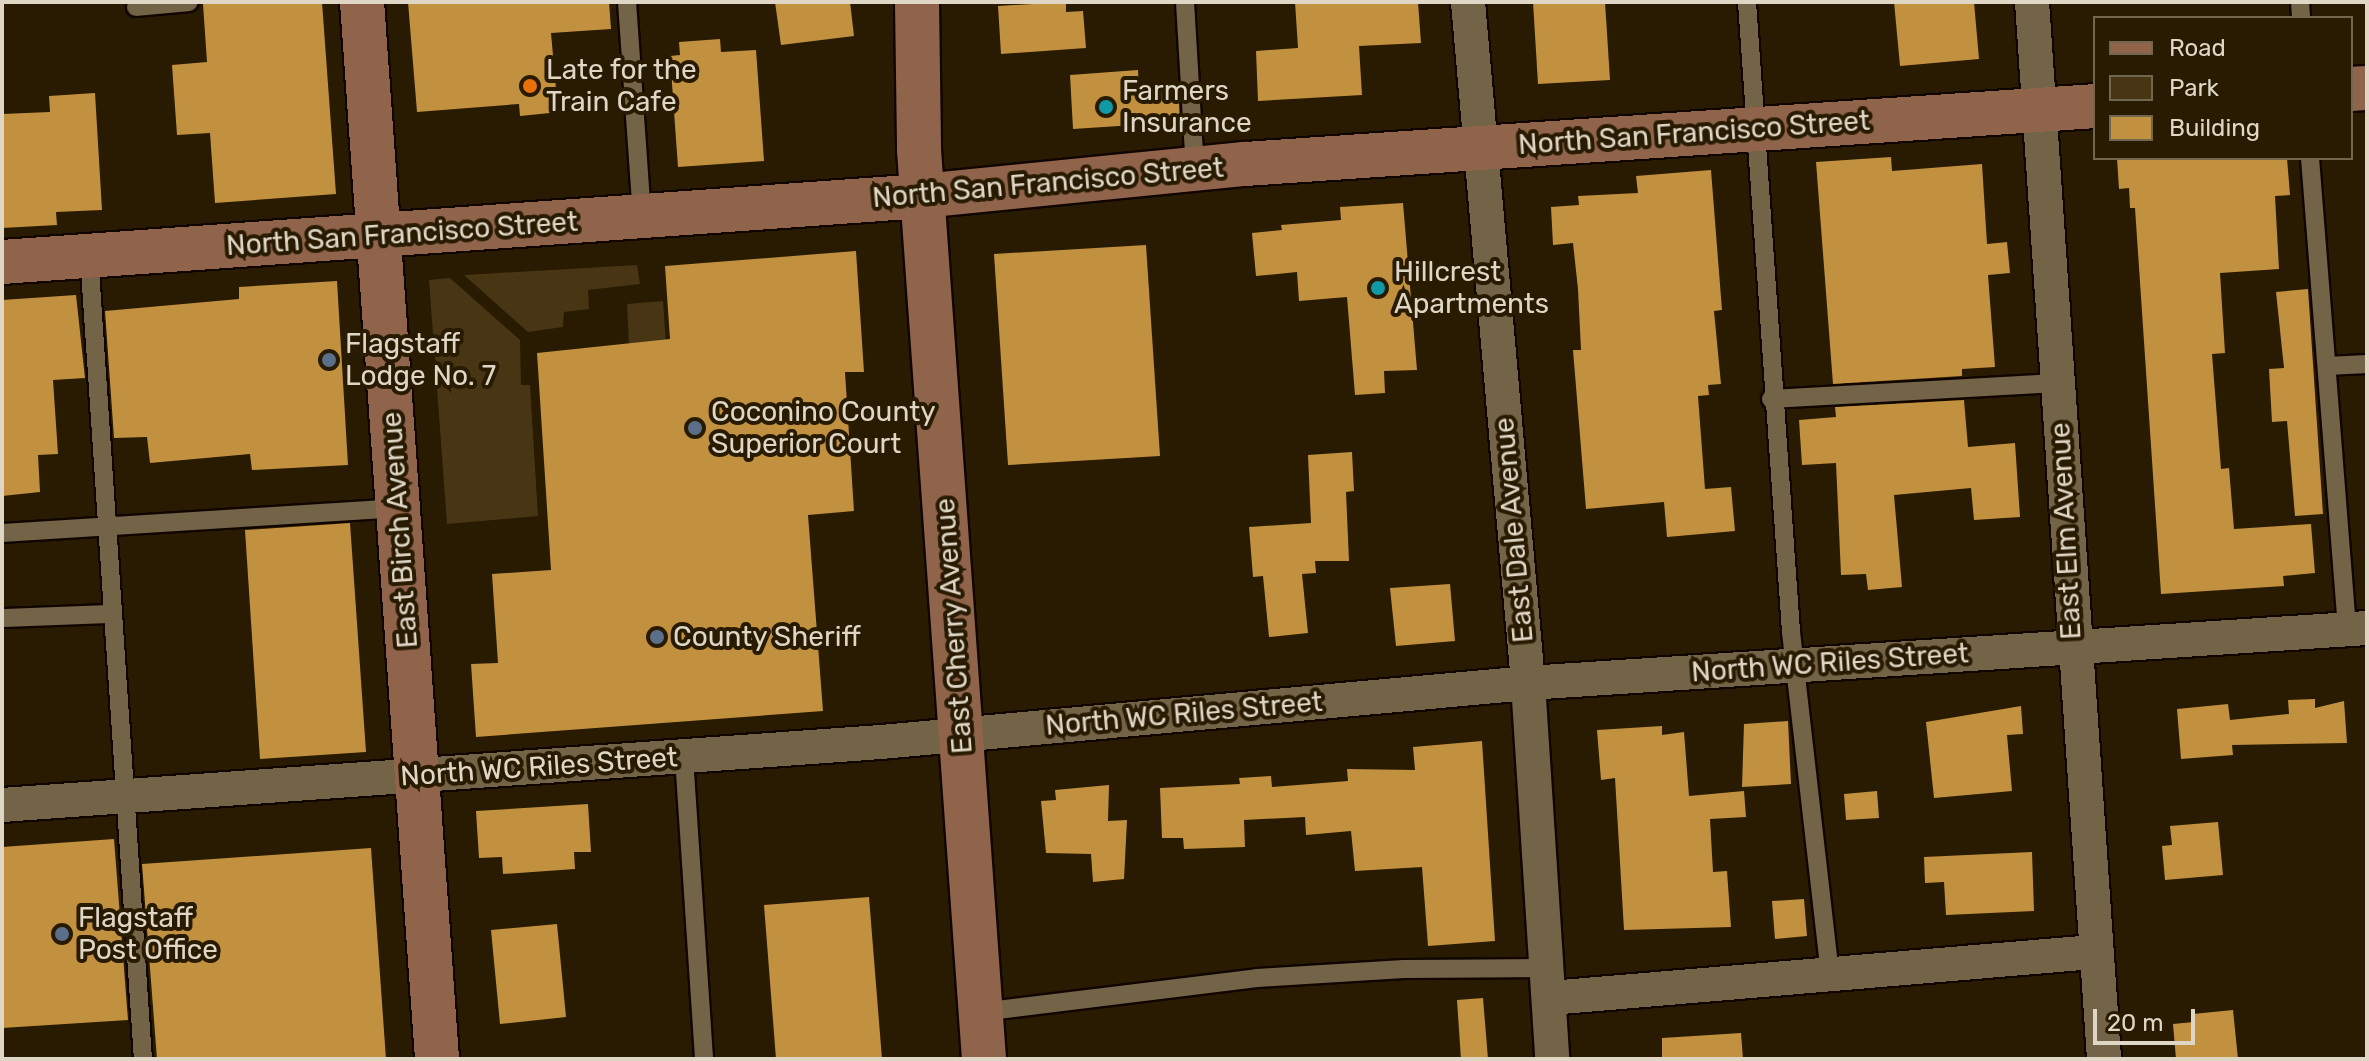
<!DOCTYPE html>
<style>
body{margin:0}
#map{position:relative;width:2369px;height:1061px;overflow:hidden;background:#281b01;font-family:Rubik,sans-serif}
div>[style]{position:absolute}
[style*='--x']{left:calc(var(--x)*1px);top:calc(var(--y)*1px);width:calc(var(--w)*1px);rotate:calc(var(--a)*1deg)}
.green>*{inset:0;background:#473514}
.building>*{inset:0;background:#c2913f}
.roads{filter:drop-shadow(2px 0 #100500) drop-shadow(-2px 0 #100500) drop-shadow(0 2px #100500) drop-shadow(0 -2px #100500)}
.lane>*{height:18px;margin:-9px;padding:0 9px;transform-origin:9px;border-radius:9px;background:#736347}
.street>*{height:34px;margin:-17px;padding:0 17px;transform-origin:17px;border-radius:17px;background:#736347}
.secondary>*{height:44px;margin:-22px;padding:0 22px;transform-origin:22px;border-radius:22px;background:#90644b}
.dots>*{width:22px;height:22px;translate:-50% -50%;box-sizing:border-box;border:4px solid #281b01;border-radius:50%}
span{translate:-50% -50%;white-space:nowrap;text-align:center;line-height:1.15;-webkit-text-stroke:8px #281b01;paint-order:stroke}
.poi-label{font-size:28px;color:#dfd6c6}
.left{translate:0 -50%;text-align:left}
.street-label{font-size:28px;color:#dfd6c6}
.frame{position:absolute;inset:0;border:4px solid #dfd6c6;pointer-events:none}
.legend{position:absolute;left:2093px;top:16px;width:260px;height:144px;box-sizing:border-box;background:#281b01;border:2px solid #716650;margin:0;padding:10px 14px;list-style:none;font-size:24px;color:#dfd6c6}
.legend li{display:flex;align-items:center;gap:16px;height:40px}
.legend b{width:40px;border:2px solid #716650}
.scale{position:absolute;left:2093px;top:1009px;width:102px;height:36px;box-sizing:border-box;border:4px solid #dfd6c6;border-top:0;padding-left:10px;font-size:24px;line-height:28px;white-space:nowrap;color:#dfd6c6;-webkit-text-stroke:6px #281b01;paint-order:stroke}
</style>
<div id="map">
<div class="green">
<div style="clip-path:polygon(637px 265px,640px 284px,588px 290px,589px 309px,564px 312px,563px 327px,528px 332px,464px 275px)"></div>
<div style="clip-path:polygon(450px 278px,520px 340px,521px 385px,530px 385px,538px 516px,447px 524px,429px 280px)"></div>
<div style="clip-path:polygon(663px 301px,667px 359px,629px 345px,627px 304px)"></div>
</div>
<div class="building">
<div style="clip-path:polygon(230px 2px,322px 2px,336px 194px,215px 203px,210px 133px,177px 135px,172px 65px,207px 62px,203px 4px)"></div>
<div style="clip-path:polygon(408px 2px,609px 2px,611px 29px,551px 33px,557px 100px,549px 100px,550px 113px,520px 116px,519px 104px,417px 112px)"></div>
<div style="clip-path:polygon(775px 2px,850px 2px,854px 36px,781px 45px)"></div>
<div style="clip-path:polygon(1066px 2px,1066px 12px,1083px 11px,1086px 48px,1001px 54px,998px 6px)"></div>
<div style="clip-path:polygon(1295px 2px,1418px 2px,1421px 43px,1359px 46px,1362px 95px,1258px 101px,1256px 51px,1298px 48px)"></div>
<div style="clip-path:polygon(1533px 2px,1605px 2px,1610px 80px,1538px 84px)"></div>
<div style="clip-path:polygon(1894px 2px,1974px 2px,1979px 59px,1900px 66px)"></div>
<div style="clip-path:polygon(720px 39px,721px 52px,756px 50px,764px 161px,678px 167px,670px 56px,680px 55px,679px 42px)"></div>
<div style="clip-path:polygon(1138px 70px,1139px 90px,1178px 86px,1180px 122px,1073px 129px,1070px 75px)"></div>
<div style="clip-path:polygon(95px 93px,102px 210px,56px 212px,57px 225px,2px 228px,2px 114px,50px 112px,49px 96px)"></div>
<div style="clip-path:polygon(1891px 157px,1892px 171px,1982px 164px,1987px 244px,2007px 242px,2010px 273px,1988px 275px,1995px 367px,1962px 369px,1962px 376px,1833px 384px,1816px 162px)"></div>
<div style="clip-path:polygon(2117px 158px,2287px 158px,2290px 195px,2275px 196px,2279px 269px,2220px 273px,2225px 353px,2212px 354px,2221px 469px,2229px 468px,2234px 529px,2311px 524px,2315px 573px,2283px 576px,2284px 586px,2161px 594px,2135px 208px,2130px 208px,2129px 188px,2119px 189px)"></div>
<div style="clip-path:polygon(1711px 170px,1722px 310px,1714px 311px,1721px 384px,1708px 385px,1709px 395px,1698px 396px,1705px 489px,1731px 487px,1735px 531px,1667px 537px,1664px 502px,1586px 509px,1573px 350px,1581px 350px,1578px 289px,1573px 243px,1553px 245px,1551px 207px,1579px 205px,1578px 196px,1638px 193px,1636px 176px)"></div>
<div style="clip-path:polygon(1403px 203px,1417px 370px,1384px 371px,1385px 393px,1355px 395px,1347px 297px,1299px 301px,1297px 272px,1256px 276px,1252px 233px,1282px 230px,1281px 225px,1341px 220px,1340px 207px)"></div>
<div style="clip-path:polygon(1146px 245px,1160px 456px,1008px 465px,994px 254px)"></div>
<div style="clip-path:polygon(856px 251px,864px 372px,845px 372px,854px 511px,808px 515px,823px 711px,476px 737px,471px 664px,498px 663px,492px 574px,551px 570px,537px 353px,670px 339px,665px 266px)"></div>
<div style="clip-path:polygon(337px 281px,348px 465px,252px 470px,250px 454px,150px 463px,147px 437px,114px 438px,105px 311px,239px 299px,239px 287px)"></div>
<div style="clip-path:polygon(2308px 289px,2323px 514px,2295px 516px,2287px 421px,2272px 422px,2269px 369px,2284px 368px,2276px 292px)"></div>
<div style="clip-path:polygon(76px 295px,85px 378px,53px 380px,58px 454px,38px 455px,40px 492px,2px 496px,2px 300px)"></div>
<div style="clip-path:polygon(1964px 400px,1968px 447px,2015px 443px,2020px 517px,1974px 520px,1971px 488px,1894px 495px,1902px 587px,1868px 590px,1866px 574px,1841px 575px,1836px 463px,1802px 465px,1799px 420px,1836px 417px,1835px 407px)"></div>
<div style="clip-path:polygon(1352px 452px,1354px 491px,1346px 492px,1349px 561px,1315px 561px,1316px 573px,1302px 574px,1308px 633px,1269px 637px,1263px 576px,1253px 577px,1249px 527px,1311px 523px,1308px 455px)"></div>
<div style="clip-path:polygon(350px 523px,366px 752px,260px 759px,245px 530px)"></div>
<div style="clip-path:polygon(1450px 584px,1455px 641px,1396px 646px,1390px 588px)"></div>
<div style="clip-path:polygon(2315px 699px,2315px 708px,2344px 701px,2347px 743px,2232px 745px,2233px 755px,2181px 759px,2177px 709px,2228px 704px,2230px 720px,2289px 714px,2288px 700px)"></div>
<div style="clip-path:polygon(2021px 706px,2023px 734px,2007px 735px,2012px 791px,1934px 798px,1926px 722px)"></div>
<div style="clip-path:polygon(1788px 721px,1791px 784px,1742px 787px,1744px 724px)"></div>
<div style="clip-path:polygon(1662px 726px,1662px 735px,1684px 732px,1689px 796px,1744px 791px,1746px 817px,1710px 819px,1713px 872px,1727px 871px,1731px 927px,1624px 930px,1615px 778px,1601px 780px,1597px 730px)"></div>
<div style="clip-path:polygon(1482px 741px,1495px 941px,1428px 946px,1422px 867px,1355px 871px,1351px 831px,1306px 835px,1305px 817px,1244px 820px,1245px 847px,1184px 849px,1183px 838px,1162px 838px,1160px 788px,1240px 784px,1239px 778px,1271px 776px,1272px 787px,1348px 781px,1347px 769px,1415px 770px,1413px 747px)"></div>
<div style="clip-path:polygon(1109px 785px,1108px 821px,1127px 820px,1124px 879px,1093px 882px,1091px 854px,1046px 853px,1041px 801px,1056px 800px,1055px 790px)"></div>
<div style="clip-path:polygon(1877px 791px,1879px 818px,1846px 820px,1844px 794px)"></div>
<div style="clip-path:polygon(588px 804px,591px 852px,574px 852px,575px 869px,503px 874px,502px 857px,479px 858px,476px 811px)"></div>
<div style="clip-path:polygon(2218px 822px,2223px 875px,2165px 880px,2162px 846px,2172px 845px,2170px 826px)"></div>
<div style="clip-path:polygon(114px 839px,128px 1020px,2px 1028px,2px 847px)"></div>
<div style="clip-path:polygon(371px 848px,386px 1059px,157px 1059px,142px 864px)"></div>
<div style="clip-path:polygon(2032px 852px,2034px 911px,1946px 915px,1944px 882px,1925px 883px,1924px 857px)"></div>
<div style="clip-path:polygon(869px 897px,882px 1059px,776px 1059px,764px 905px)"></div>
<div style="clip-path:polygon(1804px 899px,1807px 936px,1775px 939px,1772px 901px)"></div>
<div style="clip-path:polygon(557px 924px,566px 1017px,500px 1024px,491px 930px)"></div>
<div style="clip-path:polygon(1483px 998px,1488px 1059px,1461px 1059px,1457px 1000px)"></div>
<div style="clip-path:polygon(2233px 1010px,2238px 1059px,2176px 1059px,2173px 1024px,2194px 1022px,2193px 1014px)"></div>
<div style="clip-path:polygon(1741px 1033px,1743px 1059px,1662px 1059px,1662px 1038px)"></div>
</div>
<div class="roads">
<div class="lane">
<div style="--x:627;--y:2;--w:215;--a:86"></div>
<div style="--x:1185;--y:2;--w:168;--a:86.6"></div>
<div style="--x:1747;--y:2;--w:632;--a:86"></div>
<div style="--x:1791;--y:632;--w:345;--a:83.5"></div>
<div style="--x:2300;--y:2;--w:16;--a:86"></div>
<div style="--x:136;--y:7;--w:53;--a:-5.4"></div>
<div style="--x:2310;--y:158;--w:473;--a:85.5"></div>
<div style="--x:89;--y:255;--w:806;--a:86.16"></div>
<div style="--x:2327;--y:366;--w:40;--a:-2.9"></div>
<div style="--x:1771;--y:399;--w:286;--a:-3.2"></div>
<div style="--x:2;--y:533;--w:398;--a:-3.6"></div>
<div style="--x:2;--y:618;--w:111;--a:-2.1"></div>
<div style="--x:684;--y:757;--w:303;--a:86.2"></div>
<div style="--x:981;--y:1012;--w:278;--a:-7"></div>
<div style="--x:1257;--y:978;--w:147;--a:-3.5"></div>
<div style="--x:1404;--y:969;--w:144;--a:-0.4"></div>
</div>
<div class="street">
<div style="--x:1468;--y:2;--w:684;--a:84.96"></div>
<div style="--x:1528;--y:683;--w:377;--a:86.3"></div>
<div style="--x:2032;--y:2;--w:1059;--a:86.1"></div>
<div style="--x:2;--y:805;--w:881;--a:-4.1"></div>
<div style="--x:881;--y:742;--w:650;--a:-5.21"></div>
<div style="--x:1528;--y:683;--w:841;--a:-3.75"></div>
<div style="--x:1550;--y:998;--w:545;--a:-4.84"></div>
</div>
<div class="secondary">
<div style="--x:362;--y:2;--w:1060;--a:85.94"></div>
<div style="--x:917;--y:2;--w:148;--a:89.2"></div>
<div style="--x:919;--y:150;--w:911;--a:85.91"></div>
<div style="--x:2351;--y:89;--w:16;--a:-4"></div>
<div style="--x:2;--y:262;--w:922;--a:-4.1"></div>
<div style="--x:922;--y:196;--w:325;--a:-5.7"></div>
<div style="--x:1245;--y:164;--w:852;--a:-3.9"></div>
</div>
</div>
<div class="dots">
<div style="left:530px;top:86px;background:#e8710a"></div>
<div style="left:1106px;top:107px;background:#0f9aa8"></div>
<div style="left:1378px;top:288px;background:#0f9aa8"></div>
<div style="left:329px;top:360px;background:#5c6f8a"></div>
<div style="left:695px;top:428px;background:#5c6f8a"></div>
<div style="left:657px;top:637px;background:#5c6f8a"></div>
<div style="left:62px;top:934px;background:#5c6f8a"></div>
</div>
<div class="poi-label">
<span class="left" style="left:546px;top:86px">Late for the<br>Train Cafe</span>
<span class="left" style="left:1122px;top:107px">Farmers<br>Insurance</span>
<span class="left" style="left:1394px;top:288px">Hillcrest<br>Apartments</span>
<span class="left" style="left:345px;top:360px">Flagstaff<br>Lodge No. 7</span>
<span class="left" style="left:711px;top:428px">Coconino County<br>Superior Court</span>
<span class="left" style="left:673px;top:637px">County Sheriff</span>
<span class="left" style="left:78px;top:934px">Flagstaff<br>Post Office</span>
</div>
<div class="street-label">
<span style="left:1694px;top:133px;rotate:-4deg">North San Francisco Street</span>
<span style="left:1048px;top:183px;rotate:-5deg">North San Francisco Street</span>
<span style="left:402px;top:234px;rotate:-4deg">North San Francisco Street</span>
<span style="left:400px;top:530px;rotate:-94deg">East Birch Avenue</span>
<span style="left:1514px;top:530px;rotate:-95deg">East Dale Avenue</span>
<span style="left:2066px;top:531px;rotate:-93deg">East Elm Avenue</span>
<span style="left:954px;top:626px;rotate:-94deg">East Cherry Avenue</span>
<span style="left:1830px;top:663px;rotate:-4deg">North WC Riles Street</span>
<span style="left:1184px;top:714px;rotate:-5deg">North WC Riles Street</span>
<span style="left:539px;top:767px;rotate:-4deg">North WC Riles Street</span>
</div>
<div class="frame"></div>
<ul class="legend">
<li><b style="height:10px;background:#90644b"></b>Road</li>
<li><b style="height:22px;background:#473514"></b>Park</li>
<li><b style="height:22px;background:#c2913f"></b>Building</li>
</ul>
<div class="scale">20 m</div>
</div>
